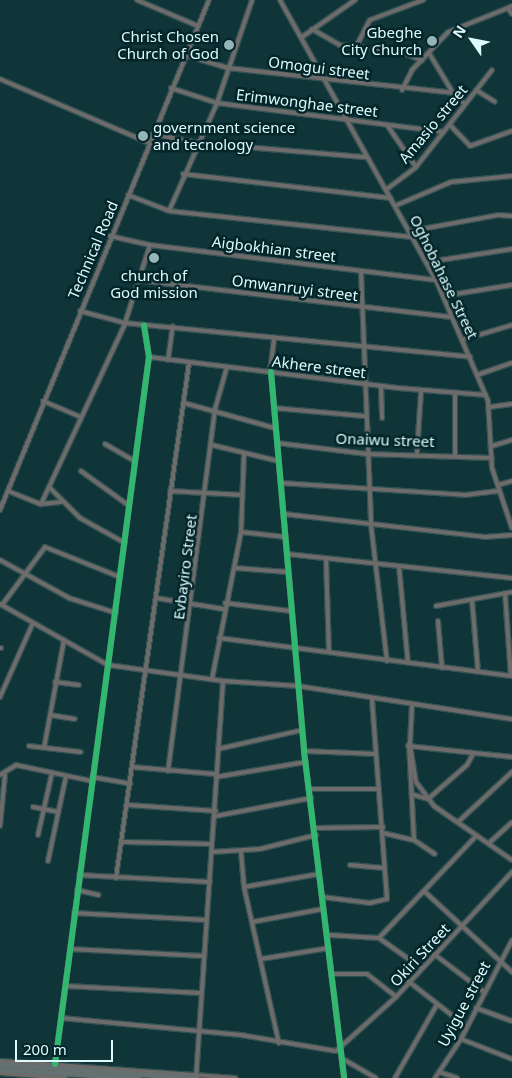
<!DOCTYPE html>
<style>
body{margin:0}
#map{position:relative;width:512px;height:1078px;overflow:hidden;background:#103538;font-family:"Noto Sans",sans-serif}
div>[style]{position:absolute}
[style*='--x']{left:calc(var(--x)*1px);top:calc(var(--y)*1px);width:calc(var(--w)*1px);rotate:calc(var(--a)*1deg)}
.roads{filter:drop-shadow(1px 0 #345254) drop-shadow(-1px 0 #345254) drop-shadow(0 1px #345254) drop-shadow(0 -1px #345254)}
.minor>*{height:4px;margin:-2px;padding:0 2px;transform-origin:2px;border-radius:2px;background:#6e6b6b}
.highway>*{height:5px;margin:-2.5px;padding:0 2.5px;transform-origin:2.5px;border-radius:2.5px;background:#657071}
.cycleway>*{height:6px;margin:-3px;padding:0 3px;transform-origin:3px;border-radius:3px;background:#33b770}
.dots>*{width:14px;height:14px;translate:-50% -50%;box-sizing:border-box;border:2px solid #03262a;border-radius:50%}
span{translate:-50% -50%;white-space:nowrap;text-align:center;line-height:1.15;-webkit-text-stroke:5px #03262a;paint-order:stroke}
.poi-label{font-size:15px;color:#defafd}
.right{translate:-100% -50%;text-align:right}
.left{translate:0 -50%;text-align:left}
.street-label{font-size:15px;color:#defafd}
.north{position:absolute;left:447px;top:15px;width:50px;height:50px;-webkit-text-stroke:4px #03262a;paint-order:stroke;rotate:303deg;font-size:14px;font-weight:700;line-height:20px;text-align:center;color:#defafd}
.north::after{content:'';display:block;margin:auto;width:18px;height:22px;background:#defafd;clip-path:polygon(50% 0,100% 100%,50% 72%,0 100%)}
.scale{position:absolute;left:15px;top:1040px;width:98px;height:22px;box-sizing:border-box;border:2px solid #defafd;border-top:0;padding-left:6px;font-size:15px;line-height:18px;white-space:nowrap;color:#defafd;-webkit-text-stroke:4px #03262a;paint-order:stroke}
</style>
<div id="map">
<div class="roads">
<div class="minor">
<div style="--x:137;--y:0;--w:66;--a:23.1"></div>
<div style="--x:280;--y:0;--w:321;--a:60.9"></div>
<div style="--x:436;--y:280;--w:132;--a:66.7"></div>
<div style="--x:488;--y:401;--w:67;--a:86.6"></div>
<div style="--x:492;--y:468;--w:63;--a:71.6"></div>
<div style="--x:512;--y:6;--w:4;--a:153"></div>
<div style="--x:508;--y:8;--w:7;--a:56"></div>
<div style="--x:312;--y:29;--w:32;--a:30"></div>
<div style="--x:340;--y:45;--w:58;--a:5.9"></div>
<div style="--x:398;--y:51;--w:26;--a:21"></div>
<div style="--x:302;--y:37;--w:65;--a:-34.9"></div>
<div style="--x:356;--y:47;--w:30;--a:-63"></div>
<div style="--x:370;--y:20;--w:57;--a:-20.7"></div>
<div style="--x:429;--y:53;--w:47;--a:59"></div>
<div style="--x:453;--y:93;--w:16;--a:43"></div>
<div style="--x:185;--y:55;--w:45;--a:16.8"></div>
<div style="--x:228;--y:68;--w:226;--a:6.3"></div>
<div style="--x:0;--y:79;--w:162;--a:23.2"></div>
<div style="--x:171;--y:88;--w:48;--a:18.1"></div>
<div style="--x:217;--y:103;--w:227;--a:7.3"></div>
<div style="--x:402;--y:90;--w:22;--a:-63"></div>
<div style="--x:412;--y:70;--w:52;--a:-46.5"></div>
<div style="--x:448;--y:32;--w:65;--a:-21.8"></div>
<div style="--x:476;--y:90;--w:22;--a:32"></div>
<div style="--x:387;--y:125;--w:51;--a:55.4"></div>
<div style="--x:450;--y:125;--w:29;--a:46"></div>
<div style="--x:470;--y:146;--w:45;--a:-19.7"></div>
<div style="--x:153;--y:134;--w:46;--a:11.3"></div>
<div style="--x:198;--y:143;--w:169;--a:4.8"></div>
<div style="--x:183;--y:174;--w:209;--a:6.6"></div>
<div style="--x:387;--y:189;--w:36;--a:-37"></div>
<div style="--x:416;--y:167;--w:123;--a:-51.9"></div>
<div style="--x:128;--y:195;--w:44;--a:21.3"></div>
<div style="--x:169;--y:211;--w:246;--a:6.1"></div>
<div style="--x:397;--y:205;--w:59;--a:-23.1"></div>
<div style="--x:451;--y:182;--w:61;--a:-5.6"></div>
<div style="--x:169;--y:211;--w:118;--a:-66"></div>
<div style="--x:217;--y:103;--w:109;--a:-71.2"></div>
<div style="--x:411;--y:231;--w:88;--a:-10.4"></div>
<div style="--x:498;--y:215;--w:14;--a:4"></div>
<div style="--x:110;--y:236;--w:41;--a:12.7"></div>
<div style="--x:150;--y:245;--w:288;--a:7"></div>
<div style="--x:428;--y:262;--w:85;--a:-8.8"></div>
<div style="--x:361;--y:271;--w:254;--a:87.7"></div>
<div style="--x:371;--y:525;--w:137;--a:83.3"></div>
<div style="--x:136;--y:280;--w:317;--a:6.7"></div>
<div style="--x:443;--y:296;--w:70;--a:-9.1"></div>
<div style="--x:80;--y:311;--w:47;--a:14.9"></div>
<div style="--x:125;--y:323;--w:347;--a:5.6"></div>
<div style="--x:462;--y:340;--w:52;--a:-16.7"></div>
<div style="--x:149;--y:357;--w:251;--a:7.1"></div>
<div style="--x:398;--y:388;--w:88;--a:4.5"></div>
<div style="--x:168;--y:360;--w:34;--a:-82"></div>
<div style="--x:270;--y:372;--w:35;--a:-83"></div>
<div style="--x:271;--y:372;--w:380;--a:85"></div>
<div style="--x:304;--y:751;--w:329;--a:83"></div>
<div style="--x:477;--y:375;--w:37;--a:-19"></div>
<div style="--x:381;--y:386;--w:32;--a:88"></div>
<div style="--x:455;--y:393;--w:61;--a:90"></div>
<div style="--x:43;--y:401;--w:39;--a:23"></div>
<div style="--x:184;--y:403;--w:94;--a:15.4"></div>
<div style="--x:490;--y:407;--w:22;--a:-8"></div>
<div style="--x:274;--y:408;--w:90;--a:5.1"></div>
<div style="--x:277;--y:443;--w:91;--a:7"></div>
<div style="--x:367;--y:454;--w:125;--a:1.8"></div>
<div style="--x:105;--y:444;--w:34;--a:30"></div>
<div style="--x:212;--y:445;--w:68;--a:13.6"></div>
<div style="--x:492;--y:446;--w:21;--a:-17"></div>
<div style="--x:417;--y:452;--w:61;--a:-86.2"></div>
<div style="--x:81;--y:471;--w:58;--a:35.9"></div>
<div style="--x:281;--y:483;--w:184;--a:3.7"></div>
<div style="--x:465;--y:495;--w:35;--a:-7"></div>
<div style="--x:498;--y:485;--w:15;--a:-16"></div>
<div style="--x:49;--y:487;--w:19;--a:115"></div>
<div style="--x:41;--y:504;--w:20;--a:-6"></div>
<div style="--x:8;--y:491;--w:35;--a:22"></div>
<div style="--x:170;--y:491;--w:72;--a:3.2"></div>
<div style="--x:0;--y:510;--w:551;--a:-67.72"></div>
<div style="--x:284;--y:514;--w:202;--a:6.5"></div>
<div style="--x:485;--y:537;--w:27;--a:-4"></div>
<div style="--x:241;--y:532;--w:45;--a:6.3"></div>
<div style="--x:125;--y:543;--w:51;--a:-150.9"></div>
<div style="--x:80;--y:518;--w:44;--a:-135"></div>
<div style="--x:49;--y:487;--w:178;--a:-65"></div>
<div style="--x:124;--y:326;--w:85;--a:-72.2"></div>
<div style="--x:287;--y:554;--w:226;--a:6.1"></div>
<div style="--x:326;--y:558;--w:94;--a:88.2"></div>
<div style="--x:0;--y:560;--w:79;--a:28.8"></div>
<div style="--x:69;--y:598;--w:49;--a:17.7"></div>
<div style="--x:399;--y:566;--w:97;--a:84.7"></div>
<div style="--x:235;--y:568;--w:52;--a:4.4"></div>
<div style="--x:505;--y:593;--w:83;--a:85.9"></div>
<div style="--x:156;--y:598;--w:68;--a:9.3"></div>
<div style="--x:472;--y:600;--w:72;--a:85.2"></div>
<div style="--x:225;--y:603;--w:66;--a:6.9"></div>
<div style="--x:0;--y:604;--w:124;--a:29.5"></div>
<div style="--x:108;--y:665;--w:116;--a:7.9"></div>
<div style="--x:2;--y:605;--w:72;--a:-53.4"></div>
<div style="--x:45;--y:547;--w:81;--a:21.8"></div>
<div style="--x:436;--y:606;--w:77;--a:-10.4"></div>
<div style="--x:438;--y:621;--w:47;--a:85.1"></div>
<div style="--x:219;--y:638;--w:295;--a:7.4"></div>
<div style="--x:0;--y:648;--w:1;--a:0"></div>
<div style="--x:212;--y:679;--w:150;--a:-78.8"></div>
<div style="--x:241;--y:532;--w:78;--a:-87.8"></div>
<div style="--x:55;--y:682;--w:24;--a:7"></div>
<div style="--x:0;--y:697;--w:81;--a:-66"></div>
<div style="--x:412;--y:705;--w:40;--a:92.9"></div>
<div style="--x:410;--y:745;--w:37;--a:81"></div>
<div style="--x:416;--y:782;--w:30;--a:53"></div>
<div style="--x:434;--y:806;--w:95;--a:34.7"></div>
<div style="--x:50;--y:715;--w:25;--a:9"></div>
<div style="--x:409;--y:744;--w:96;--a:87"></div>
<div style="--x:29;--y:746;--w:52;--a:6.6"></div>
<div style="--x:408;--y:746;--w:105;--a:6"></div>
<div style="--x:44;--y:748;--w:110;--a:-79.5"></div>
<div style="--x:218;--y:749;--w:86;--a:-12.7"></div>
<div style="--x:304;--y:751;--w:72;--a:2.4"></div>
<div style="--x:132;--y:767;--w:83;--a:4.8"></div>
<div style="--x:168;--y:771;--w:365;--a:-82.6"></div>
<div style="--x:215;--y:409;--w:44;--a:-74.1"></div>
<div style="--x:0;--y:775;--w:19;--a:-32"></div>
<div style="--x:16;--y:765;--w:78;--a:11.9"></div>
<div style="--x:92;--y:777;--w:39;--a:10"></div>
<div style="--x:216;--y:777;--w:91;--a:-9.5"></div>
<div style="--x:310;--y:789;--w:69;--a:0"></div>
<div style="--x:414;--y:795;--w:15;--a:16"></div>
<div style="--x:428;--y:799;--w:52;--a:-41.1"></div>
<div style="--x:467;--y:765;--w:13;--a:-61"></div>
<div style="--x:128;--y:805;--w:88;--a:3.9"></div>
<div style="--x:33;--y:807;--w:26;--a:11"></div>
<div style="--x:216;--y:816;--w:97;--a:-10.7"></div>
<div style="--x:458;--y:822;--w:74;--a:-42.8"></div>
<div style="--x:0;--y:826;--w:51;--a:-84.4"></div>
<div style="--x:317;--y:828;--w:66;--a:-0.9"></div>
<div style="--x:383;--y:833;--w:32;--a:13"></div>
<div style="--x:414;--y:840;--w:25;--a:34"></div>
<div style="--x:38;--y:835;--w:64;--a:-77.3"></div>
<div style="--x:124;--y:842;--w:88;--a:1.3"></div>
<div style="--x:489;--y:843;--w:31;--a:-42"></div>
<div style="--x:212;--y:852;--w:48;--a:-3.6"></div>
<div style="--x:260;--y:849;--w:58;--a:-14"></div>
<div style="--x:241;--y:852;--w:35;--a:85"></div>
<div style="--x:244;--y:887;--w:160;--a:77.4"></div>
<div style="--x:48;--y:861;--w:87;--a:-78"></div>
<div style="--x:350;--y:865;--w:34;--a:5"></div>
<div style="--x:79;--y:875;--w:131;--a:3.1"></div>
<div style="--x:116;--y:878;--w:520;--a:-81.93"></div>
<div style="--x:244;--y:887;--w:76;--a:-9.8"></div>
<div style="--x:77;--y:890;--w:22;--a:13"></div>
<div style="--x:424;--y:891;--w:120;--a:42.6"></div>
<div style="--x:322;--y:897;--w:48;--a:7.1"></div>
<div style="--x:370;--y:903;--w:17;--a:-13"></div>
<div style="--x:387;--y:899;--w:200;--a:-94.3"></div>
<div style="--x:74;--y:913;--w:132;--a:3"></div>
<div style="--x:252;--y:922;--w:72;--a:-10.4"></div>
<div style="--x:329;--y:935;--w:50;--a:3.4"></div>
<div style="--x:379;--y:938;--w:50;--a:35.3"></div>
<div style="--x:379;--y:938;--w:141;--a:-46.4"></div>
<div style="--x:70;--y:949;--w:133;--a:3"></div>
<div style="--x:434;--y:954;--w:63;--a:37.2"></div>
<div style="--x:261;--y:959;--w:69;--a:-9.2"></div>
<div style="--x:331;--y:974;--w:36;--a:0"></div>
<div style="--x:367;--y:974;--w:37;--a:38"></div>
<div style="--x:408;--y:981;--w:75;--a:37.9"></div>
<div style="--x:65;--y:986;--w:135;--a:3"></div>
<div style="--x:476;--y:1008;--w:38;--a:20"></div>
<div style="--x:61;--y:1018;--w:181;--a:5.4"></div>
<div style="--x:241;--y:1035;--w:96;--a:9.6"></div>
<div style="--x:336;--y:1051;--w:81;--a:-42"></div>
<div style="--x:396;--y:997;--w:171;--a:-47.1"></div>
<div style="--x:461;--y:1039;--w:55;--a:21.4"></div>
<div style="--x:343;--y:1059;--w:38;--a:30"></div>
<div style="--x:0;--y:1061;--w:236;--a:4.1"></div>
<div style="--x:55;--y:1064;--w:713;--a:-82.43"></div>
<div style="--x:149;--y:357;--w:32;--a:-99"></div>
<div style="--x:439;--y:1072;--w:19;--a:18"></div>
<div style="--x:0;--y:1073;--w:66;--a:4.3"></div>
<div style="--x:196;--y:1078;--w:398;--a:-86.1"></div>
<div style="--x:223;--y:681;--w:75;--a:3.8"></div>
<div style="--x:298;--y:686;--w:217;--a:8.8"></div>
<div style="--x:395;--y:1078;--w:83;--a:-60.3"></div>
<div style="--x:435;--y:1078;--w:47;--a:-56.3"></div>
<div style="--x:461;--y:1039;--w:111;--a:-62.7"></div>
</div>
<div class="highway">
<div style="--x:0;--y:1064;--w:197;--a:4.1"></div>
<div style="--x:0;--y:1069;--w:139;--a:3.7"></div>
</div>
</div>
<div class="cycleway">
<div style="--x:271;--y:372;--w:380;--a:85"></div>
<div style="--x:304;--y:751;--w:329;--a:83"></div>
<div style="--x:55;--y:1064;--w:713;--a:-82.43"></div>
<div style="--x:149;--y:357;--w:32;--a:-99"></div>
</div>
<div class="dots">
<div style="left:432px;top:41px;background:#96b5b8"></div>
<div style="left:229px;top:45px;background:#96b5b8"></div>
<div style="left:143px;top:136px;background:#96b5b8"></div>
<div style="left:154px;top:258px;background:#96b5b8"></div>
</div>
<div class="poi-label">
<span class="right" style="left:422px;top:41px">Gbeghe<br>City Church</span>
<span class="right" style="left:219px;top:45px">Christ Chosen<br>Church of God</span>
<span class="left" style="left:153px;top:136px">government science<br>and tecnology</span>
<span style="left:154px;top:284px">church of<br>God mission</span>
</div>
<div class="street-label">
<span style="left:319px;top:68px;rotate:7deg">Omogui street</span>
<span style="left:307px;top:103px;rotate:7deg">Erimwonghae street</span>
<span style="left:433px;top:124px;rotate:-50deg">Amasio street</span>
<span style="left:274px;top:249px;rotate:7deg">Aigbokhian street</span>
<span style="left:93px;top:250px;rotate:-67deg">Technical Road</span>
<span style="left:444px;top:277px;rotate:64deg">Oghobahase Street</span>
<span style="left:295px;top:288px;rotate:7deg">Omwanruyi street</span>
<span style="left:319px;top:367px;rotate:7deg">Akhere street</span>
<span style="left:385px;top:440px;rotate:2deg">Onaiwu street</span>
<span style="left:185px;top:567px;rotate:-83deg">Evbayiro Street</span>
<span style="left:420px;top:955px;rotate:-47deg">Okiri Street</span>
<span style="left:464px;top:1004px;rotate:-62deg">Uyigue street</span>
</div>
<div class="north">N</div>
<div class="scale">200 m</div>
</div>
